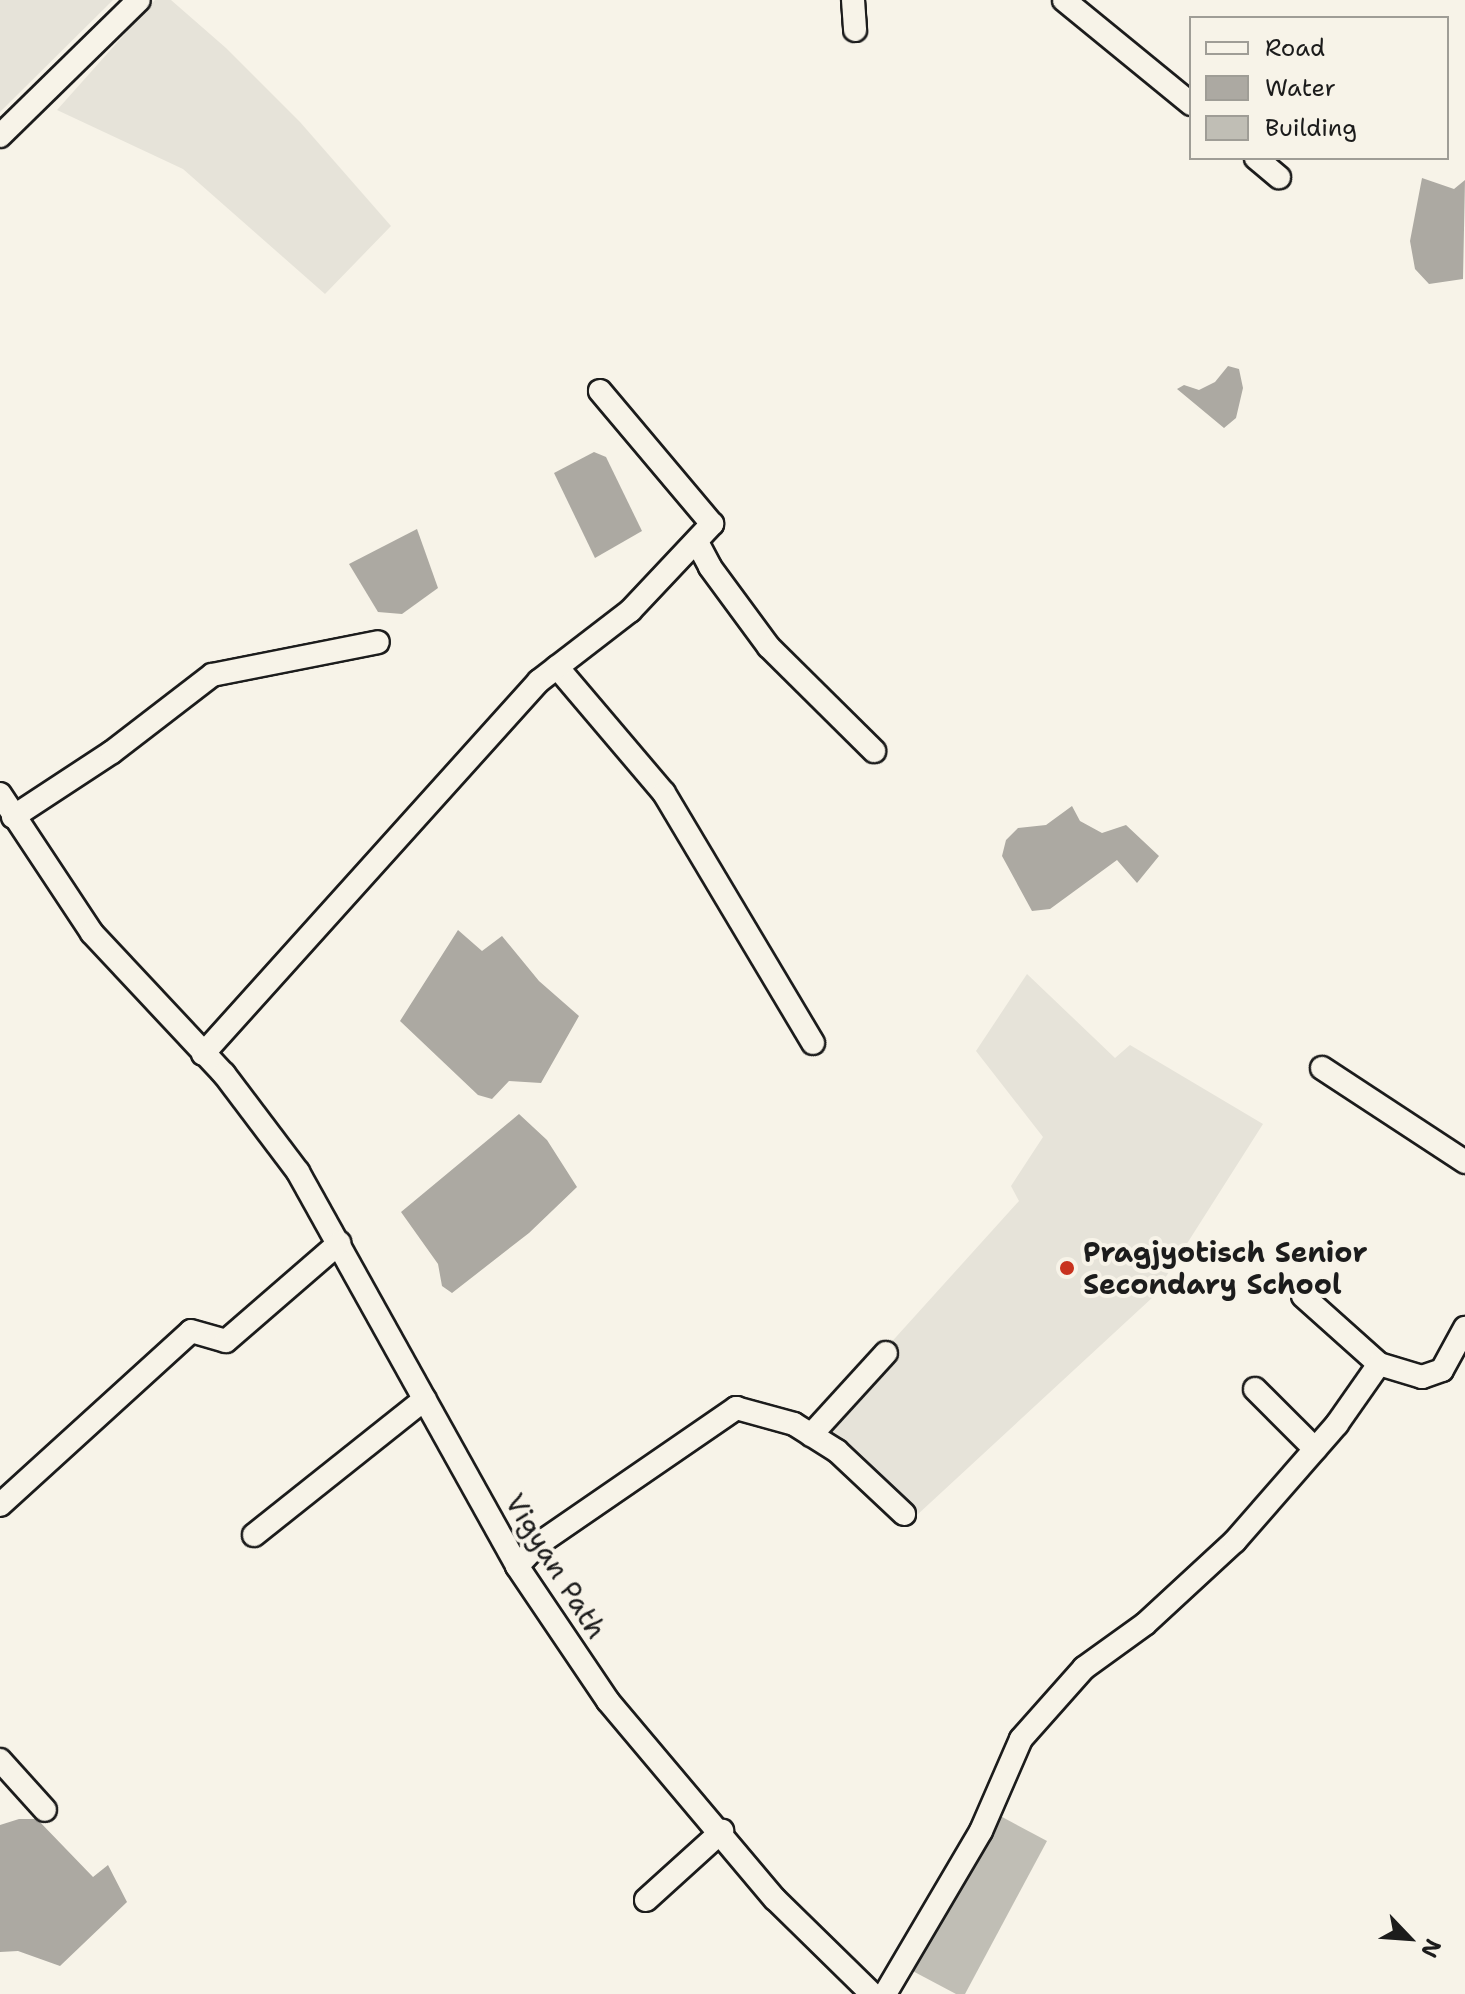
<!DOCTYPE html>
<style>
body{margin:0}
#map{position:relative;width:1465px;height:1994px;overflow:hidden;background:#f7f3e8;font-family:"Shantell Sans",sans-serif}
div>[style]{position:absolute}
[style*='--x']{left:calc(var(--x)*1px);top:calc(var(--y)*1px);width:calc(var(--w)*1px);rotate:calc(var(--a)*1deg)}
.built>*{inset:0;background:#e6e3d9}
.water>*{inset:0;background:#aca9a2}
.building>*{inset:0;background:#c0beb5}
.roads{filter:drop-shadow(2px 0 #1c1c1c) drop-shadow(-2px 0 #1c1c1c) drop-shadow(0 2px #1c1c1c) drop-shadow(0 -2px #1c1c1c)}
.minor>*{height:22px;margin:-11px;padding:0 11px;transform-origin:11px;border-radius:11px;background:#f7f3e8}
.dots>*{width:22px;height:22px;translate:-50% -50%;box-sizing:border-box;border:4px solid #f7f3e8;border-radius:50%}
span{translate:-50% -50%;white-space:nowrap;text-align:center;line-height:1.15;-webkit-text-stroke:8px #f7f3e8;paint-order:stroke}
.poi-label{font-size:28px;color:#1c1c1c;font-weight:700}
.left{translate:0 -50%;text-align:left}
.street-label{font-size:28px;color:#1c1c1c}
.legend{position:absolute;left:1189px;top:16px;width:260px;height:144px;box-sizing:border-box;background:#f7f3e8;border:2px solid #9f9d96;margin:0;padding:10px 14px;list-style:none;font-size:24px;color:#1c1c1c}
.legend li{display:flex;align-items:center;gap:16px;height:40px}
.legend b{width:40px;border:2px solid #9f9d96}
.north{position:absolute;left:1369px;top:1898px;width:80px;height:80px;-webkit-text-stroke:6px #f7f3e8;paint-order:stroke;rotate:115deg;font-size:22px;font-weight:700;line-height:32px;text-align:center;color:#1c1c1c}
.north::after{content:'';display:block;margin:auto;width:28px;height:36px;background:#1c1c1c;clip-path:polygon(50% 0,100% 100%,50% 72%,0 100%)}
</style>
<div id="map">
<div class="built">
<div style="clip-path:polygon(0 0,113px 0,0 112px)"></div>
<div style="clip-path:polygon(155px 0,171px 0,226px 48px,300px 122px,391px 226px,325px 294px,183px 169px,57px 110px)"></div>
<div style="clip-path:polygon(1027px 974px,1115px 1058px,1130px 1045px,1263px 1124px,1153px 1297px,904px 1527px,855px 1476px,802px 1441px,1019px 1201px,1011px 1186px,1043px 1137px,976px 1051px)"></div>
</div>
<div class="water">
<div style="clip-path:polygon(1422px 178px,1454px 189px,1465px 180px,1463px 279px,1429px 284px,1415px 269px,1410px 241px)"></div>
<div style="clip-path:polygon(1228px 366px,1239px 369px,1243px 388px,1236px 418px,1224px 428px,1177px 389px,1184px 385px,1199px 390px,1215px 382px)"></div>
<div style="clip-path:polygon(594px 452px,606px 457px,642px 531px,595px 558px,554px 473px)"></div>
<div style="clip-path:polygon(417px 529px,438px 588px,402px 614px,378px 612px,349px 564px)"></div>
<div style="clip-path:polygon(1072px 806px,1080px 821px,1102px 833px,1126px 825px,1159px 856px,1137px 883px,1117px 860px,1050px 909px,1032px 911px,1002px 856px,1006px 840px,1018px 828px,1046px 825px)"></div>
<div style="clip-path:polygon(458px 930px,482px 951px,502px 936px,539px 981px,579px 1016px,541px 1083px,509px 1081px,492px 1099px,478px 1095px,400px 1021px)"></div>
<div style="clip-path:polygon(519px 1114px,547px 1140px,577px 1187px,529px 1233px,452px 1293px,442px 1286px,438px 1264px,401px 1212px)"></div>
<div style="clip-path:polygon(19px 1819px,37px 1819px,93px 1877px,108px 1865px,127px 1902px,60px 1966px,18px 1951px,0 1952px,0 1825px)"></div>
</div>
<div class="building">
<div style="clip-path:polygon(991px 1811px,1047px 1841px,965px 1994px,956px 1994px,907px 1968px)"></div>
</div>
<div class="roads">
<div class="minor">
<div style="--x:853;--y:0;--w:30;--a:86"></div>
<div style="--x:1064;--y:0;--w:164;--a:39.3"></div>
<div style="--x:0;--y:136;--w:194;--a:-44.4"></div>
<div style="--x:1256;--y:158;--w:30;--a:40"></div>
<div style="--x:698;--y:544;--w:26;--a:62"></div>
<div style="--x:710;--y:567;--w:99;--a:53.6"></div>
<div style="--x:769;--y:647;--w:148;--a:44.7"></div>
<div style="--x:557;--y:667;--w:165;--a:49.7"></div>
<div style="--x:664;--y:793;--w:291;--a:59.2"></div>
<div style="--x:0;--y:794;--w:167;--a:56.5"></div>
<div style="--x:92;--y:933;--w:193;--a:46.9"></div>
<div style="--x:224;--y:1074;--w:123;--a:52.9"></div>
<div style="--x:298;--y:1172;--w:451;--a:60.9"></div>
<div style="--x:517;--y:1566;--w:163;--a:56"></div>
<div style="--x:608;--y:1701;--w:259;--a:49.9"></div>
<div style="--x:775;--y:1899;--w:136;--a:44.4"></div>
<div style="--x:13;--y:817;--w:118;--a:-33.3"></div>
<div style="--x:112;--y:752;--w:126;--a:-37.6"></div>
<div style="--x:212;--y:675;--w:169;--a:-11.2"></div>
<div style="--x:203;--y:1054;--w:502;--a:-47.99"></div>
<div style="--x:539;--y:681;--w:115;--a:-37.6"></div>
<div style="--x:630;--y:611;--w:120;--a:-46.7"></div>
<div style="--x:712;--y:524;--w:174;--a:-130.1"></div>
<div style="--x:1322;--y:1068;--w:171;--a:33.3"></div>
<div style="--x:1303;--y:1296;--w:102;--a:41.8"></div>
<div style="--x:1379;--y:1364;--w:45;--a:16.8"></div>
<div style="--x:1422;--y:1377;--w:21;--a:-19"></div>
<div style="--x:1442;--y:1370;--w:48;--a:-61.3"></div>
<div style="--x:1255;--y:1389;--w:85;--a:45"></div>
<div style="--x:811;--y:1435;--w:111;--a:-47.6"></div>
<div style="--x:0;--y:1505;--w:258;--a:-42.3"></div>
<div style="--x:191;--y:1331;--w:36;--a:16"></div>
<div style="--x:226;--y:1341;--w:150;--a:-40.9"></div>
<div style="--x:254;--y:1535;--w:218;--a:-38.5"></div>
<div style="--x:517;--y:1566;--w:29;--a:-46"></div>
<div style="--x:537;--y:1545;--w:242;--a:-34.5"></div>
<div style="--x:736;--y:1408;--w:60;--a:15.4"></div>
<div style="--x:794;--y:1424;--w:51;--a:32.1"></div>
<div style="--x:837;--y:1451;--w:92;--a:43.2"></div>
<div style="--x:0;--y:1760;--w:67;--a:48"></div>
<div style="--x:646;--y:1900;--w:103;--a:-42.2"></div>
<div style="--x:885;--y:1994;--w:189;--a:-59.5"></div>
<div style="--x:981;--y:1831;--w:100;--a:-66.5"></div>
<div style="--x:1021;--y:1739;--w:95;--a:-48.4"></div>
<div style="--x:1084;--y:1668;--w:75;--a:-35.8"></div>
<div style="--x:1145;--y:1624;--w:122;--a:-42.7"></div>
<div style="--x:1235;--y:1541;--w:155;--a:-48.9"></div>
<div style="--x:1337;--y:1424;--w:73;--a:-55"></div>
</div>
</div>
<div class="dots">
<div style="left:1067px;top:1268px;background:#c8321e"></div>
</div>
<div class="poi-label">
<span class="left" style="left:1083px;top:1268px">Pragjyotisch Senior<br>Secondary School</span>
</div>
<div class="street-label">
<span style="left:556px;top:1566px;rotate:58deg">Vigyan Path</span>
</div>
<ul class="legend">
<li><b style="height:10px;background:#f7f3e8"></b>Road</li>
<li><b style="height:22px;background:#aca9a2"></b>Water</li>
<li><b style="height:22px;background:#c0beb5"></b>Building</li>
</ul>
<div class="north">N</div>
</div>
